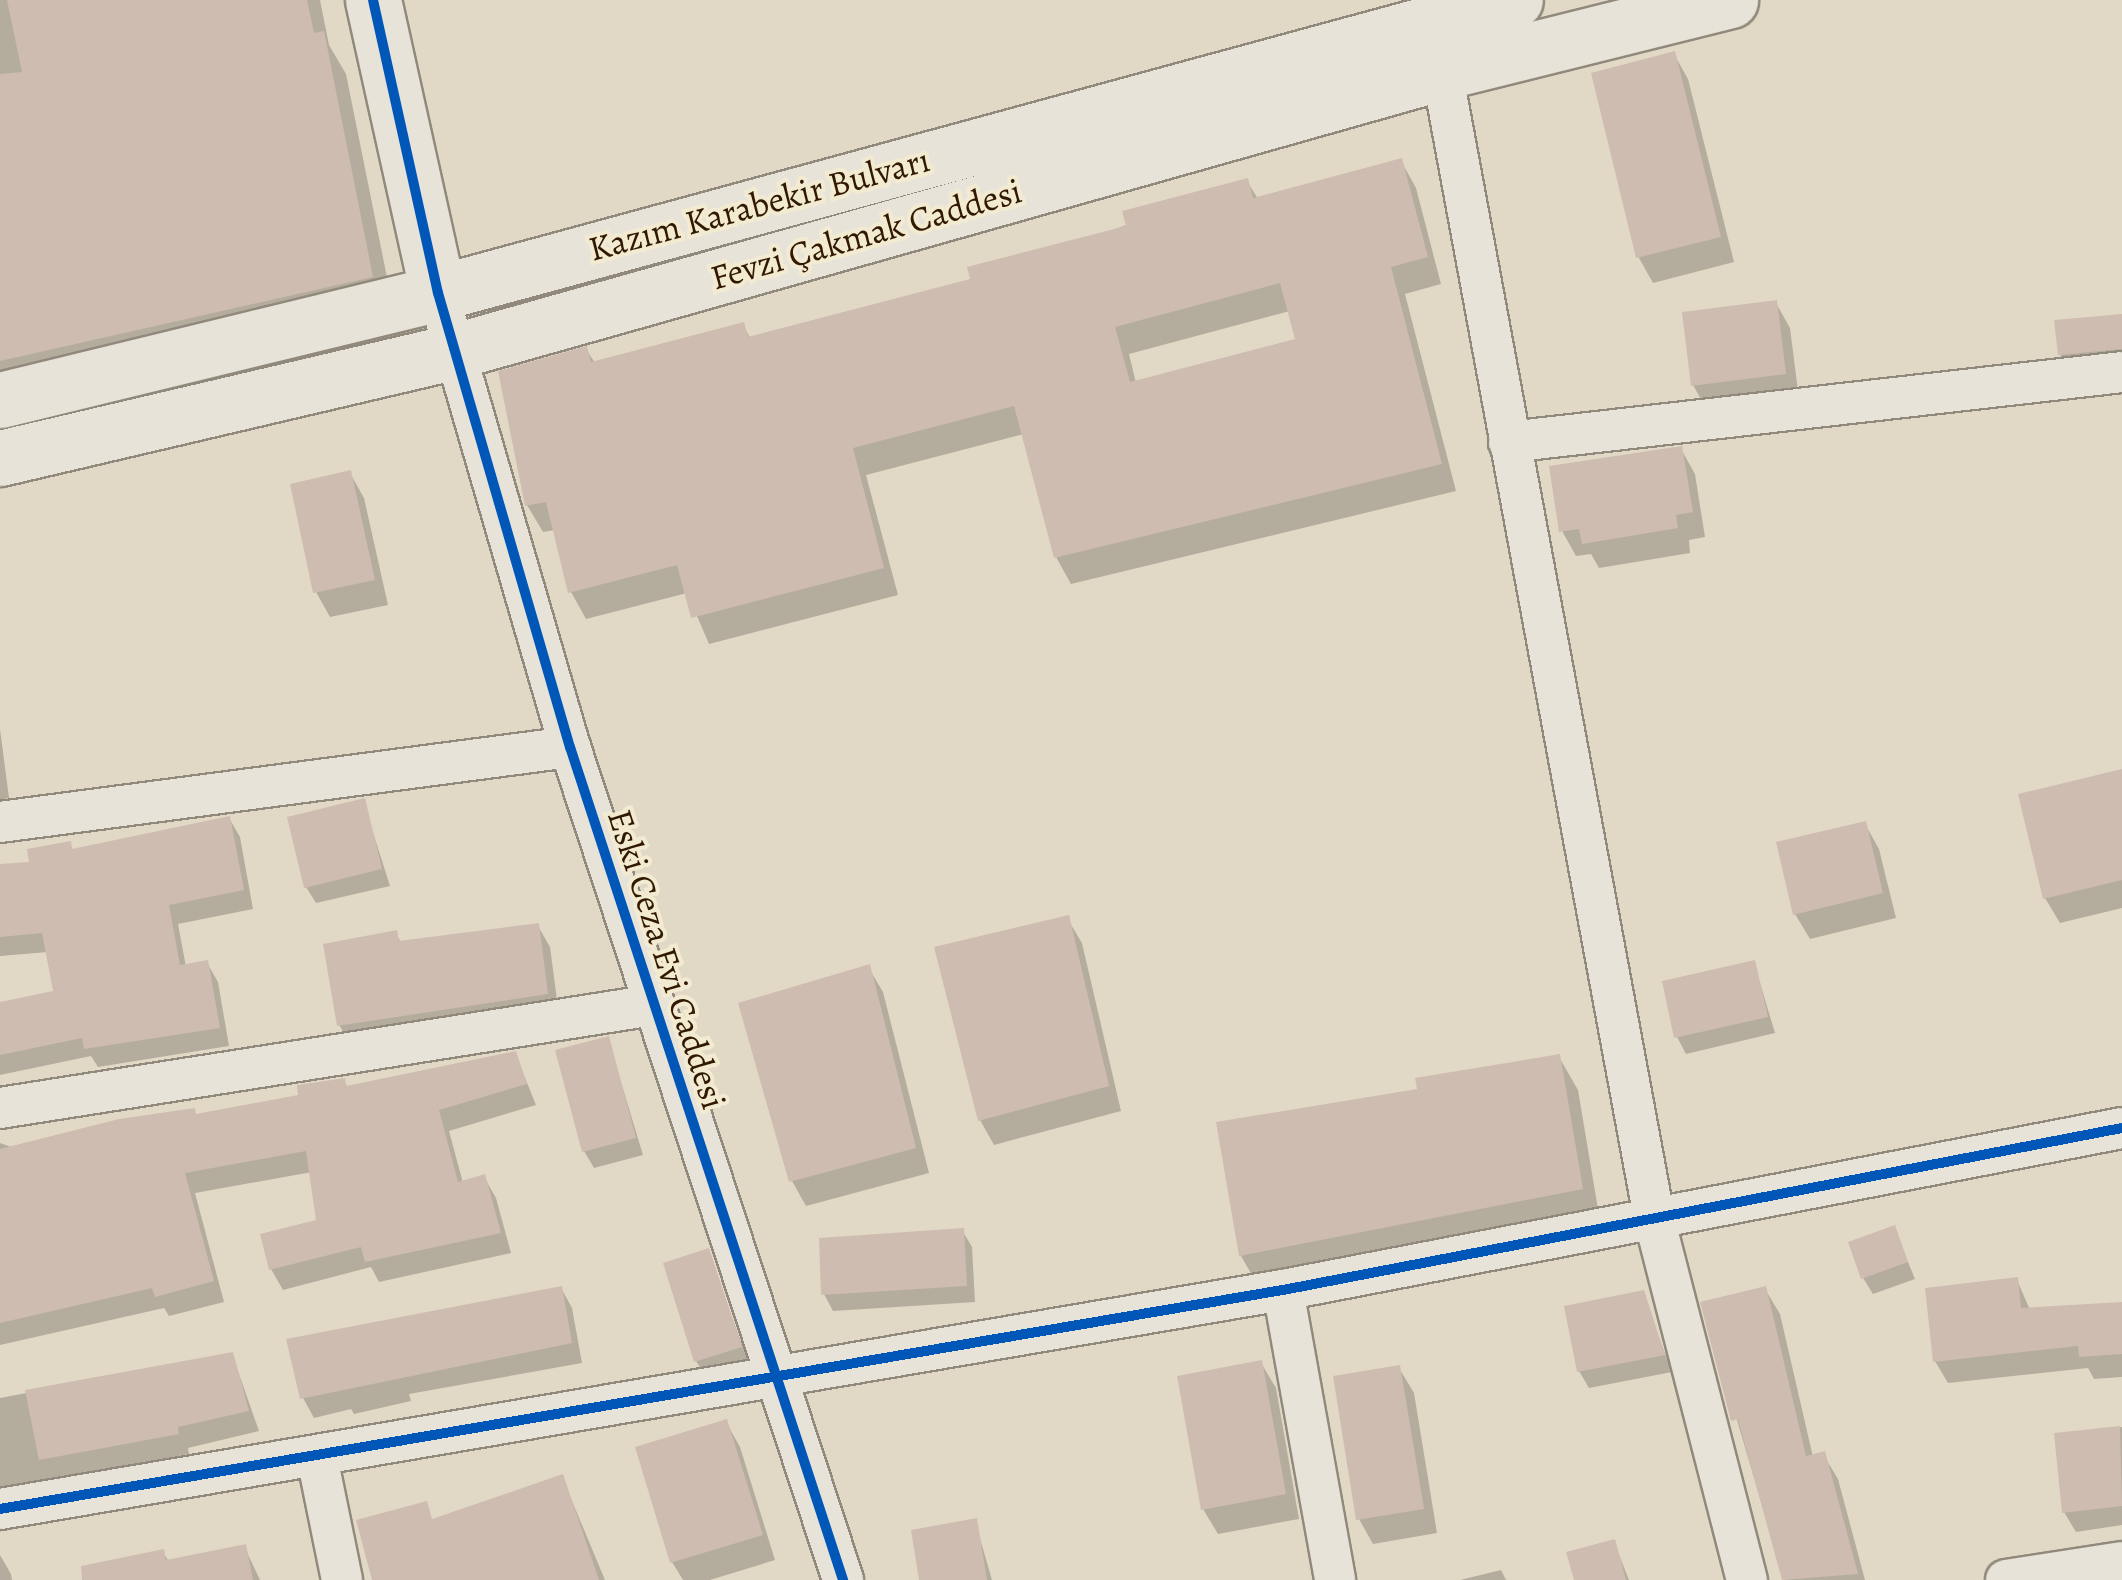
<!DOCTYPE html>
<meta charset="utf-8">
<style>
body{margin:0}
#map{position:relative;width:2122px;height:1580px;overflow:hidden;background:#e1d9c5;font-family:Alegreya,serif}
div>[style]{position:absolute}
[style*='--x']{left:calc(var(--x)*1px);top:calc(var(--y)*1px);width:calc(var(--w)*1px);rotate:calc(var(--a)*1deg)}
.shadow>*{inset:0;background:#0003}
.building>*{inset:0;background:#cfbcb1}
.roads{filter:drop-shadow(2px 0 #91897b) drop-shadow(-2px 0 #91897b) drop-shadow(0 2px #91897b) drop-shadow(0 -2px #91897b)}
.street>*{height:40px;margin:-20px;padding:0 20px;transform-origin:20px;border-radius:20px;background:#e7e3d9}
.secondary>*{height:55px;margin:-27.5px;padding:0 27.5px;transform-origin:27.5px;border-radius:27.5px;background:#e7e3d9}
.cycleway>*{height:10px;margin:-5px;padding:0 5px;transform-origin:5px;border-radius:5px;background:#0057b8}
span{translate:-50% -50%;white-space:nowrap;text-align:center;line-height:1.15;-webkit-text-stroke:8px #f3ead2;paint-order:stroke}
.street-label{font-size:35px;color:#301900}
</style>
<div id="map">
<div class="shadow">
<div style="clip-path:polygon(0 0,320px 0,329px 45px,346px 74px,395px 317px,0 405px)"></div>
<div style="clip-path:polygon(1674px 54px,1688px 79px,1734px 262px,1653px 283px,1639px 258px,1594px 75px)"></div>
<div style="clip-path:polygon(evenodd,1401px 161px,1416px 188px,1441px 284px,1405px 294px,1456px 491px,1071px 584px,1056px 557px,1024px 434px,866px 475px,898px 595px,709px 644px,687px 593px,586px 619px,571px 592px,555px 530px,543px 532px,527px 505px,586px 349px,595px 363px,743px 325px,750px 338px,973px 281px,1247px 181px,1258px 199px,1401px 161px,1290px 311px,1298px 341px,1136px 383px,1129px 354px,1290px 311px)"></div>
<div style="clip-path:polygon(1776px 303px,1790px 328px,1799px 399px,1707px 410px,1693px 385px)"></div>
<div style="clip-path:polygon(2122px 316px,2122px 368px,2070px 371px,2060px 355px)"></div>
<div style="clip-path:polygon(1681px 449px,1695px 474px,1705px 537px,1689px 540px,1690px 553px,1599px 568px,1591px 554px,1576px 556px,1562px 531px)"></div>
<div style="clip-path:polygon(350px 473px,364px 498px,388px 605px,330px 617px,316px 592px)"></div>
<div style="clip-path:polygon(0 729px,9px 798px,0 800px)"></div>
<div style="clip-path:polygon(2122px 771px,2122px 908px,2060px 923px,2045px 898px)"></div>
<div style="clip-path:polygon(363px 801px,390px 886px,316px 903px,306px 887px)"></div>
<div style="clip-path:polygon(229px 818px,240px 837px,253px 909px,178px 924px,186px 967px,207px 963px,218px 982px,229px 1046px,98px 1067px,91px 1056px,0 1075px,0 1005px,56px 993px,48px 952px,0 956px,0 867px,32px 864px,69px 844px,74px 851px)"></div>
<div style="clip-path:polygon(1865px 824px,1879px 849px,1896px 918px,1810px 939px,1795px 914px)"></div>
<div style="clip-path:polygon(1067px 918px,1082px 943px,1121px 1111px,994px 1145px,980px 1120px)"></div>
<div style="clip-path:polygon(538px 926px,550px 947px,559px 1015px,352px 1046px,339px 1025px,396px 933px,401px 943px)"></div>
<div style="clip-path:polygon(1754px 963px,1775px 1033px,1686px 1054px,1677px 1037px)"></div>
<div style="clip-path:polygon(868px 967px,883px 992px,929px 1173px,806px 1206px,792px 1181px)"></div>
<div style="clip-path:polygon(608px 1039px,643px 1155px,594px 1168px,584px 1151px)"></div>
<div style="clip-path:polygon(515px 1053px,536px 1105px,449px 1131px,463px 1183px,484px 1177px,496px 1198px,511px 1253px,379px 1282px,371px 1267px,283px 1290px,271px 1269px,319px 1222px,312px 1172px,195px 1193px,224px 1302px,169px 1316px,164px 1308px,0 1345px,0 1143px,14px 1148px,197px 1117px,301px 1097px,344px 1081px,348px 1088px)"></div>
<div style="clip-path:polygon(1559px 1057px,1578px 1090px,1600px 1221px,1260px 1289px,1241px 1256px,1219px 1124px,1420px 1091px)"></div>
<div style="clip-path:polygon(1894px 1228px,1915px 1279px,1873px 1294px,1863px 1278px)"></div>
<div style="clip-path:polygon(962px 1230px,972px 1247px,975px 1302px,833px 1311px,824px 1294px)"></div>
<div style="clip-path:polygon(708px 1251px,749px 1364px,706px 1377px,696px 1361px)"></div>
<div style="clip-path:polygon(2017px 1280px,2030px 1310px,2122px 1305px,2122px 1377px,2094px 1379px,2088px 1368px,1948px 1383px,1935px 1361px)"></div>
<div style="clip-path:polygon(561px 1288px,572px 1308px,582px 1363px,409px 1394px,411px 1401px,354px 1414px,351px 1409px,314px 1418px,303px 1398px)"></div>
<div style="clip-path:polygon(1765px 1289px,1780px 1314px,1813px 1457px,1823px 1454px,1838px 1479px,1865px 1580px,1784px 1580px,1703px 1304px)"></div>
<div style="clip-path:polygon(1642px 1293px,1672px 1372px,1589px 1388px,1579px 1371px)"></div>
<div style="clip-path:polygon(232px 1354px,259px 1431px,188px 1448px,189px 1454px,0 1491px,0 1398px)"></div>
<div style="clip-path:polygon(1261px 1363px,1276px 1388px,1299px 1519px,1218px 1534px,1203px 1509px)"></div>
<div style="clip-path:polygon(1399px 1368px,1414px 1393px,1437px 1533px,1373px 1544px,1359px 1519px)"></div>
<div style="clip-path:polygon(726px 1422px,740px 1447px,775px 1560px,710px 1580px,683px 1580px,672px 1562px)"></div>
<div style="clip-path:polygon(2122px 1427px,2122px 1525px,2076px 1532px,2064px 1512px,2057px 1436px)"></div>
<div style="clip-path:polygon(562px 1477px,605px 1580px,502px 1580px)"></div>
<div style="clip-path:polygon(975px 1521px,992px 1580px,922px 1580px)"></div>
<div style="clip-path:polygon(1614px 1542px,1629px 1580px,1576px 1580px)"></div>
<div style="clip-path:polygon(244px 1546px,260px 1580px,115px 1580px,163px 1552px,169px 1562px)"></div>
<div style="clip-path:polygon(0 1555px,11px 1574px,12px 1580px,0 1580px)"></div>
<div style="clip-path:polygon(1501px 1570px,1506px 1580px,1460px 1580px)"></div>
</div>
<div class="building">
<div style="clip-path:polygon(7px 0,307px 0,314px 33px,324px 31px,373px 277px,0 361px,0 74px,22px 72px)"></div>
<div style="clip-path:polygon(1675px 51px,1721px 237px,1636px 258px,1591px 73px)"></div>
<div style="clip-path:polygon(evenodd,1402px 158px,1428px 257px,1391px 267px,1442px 464px,1054px 558px,1014px 406px,853px 448px,884px 568px,691px 618px,677px 565px,568px 593px,546px 502px,525px 506px,498px 371px,587px 346px,591px 362px,744px 322px,748px 337px,970px 279px,967px 267px,1126px 226px,1122px 211px,1248px 178px,1253px 198px,1402px 158px,1280px 283px,1295px 339px,1130px 382px,1115px 327px,1280px 283px)"></div>
<div style="clip-path:polygon(1777px 300px,1786px 374px,1691px 386px,1682px 312px)"></div>
<div style="clip-path:polygon(2122px 314px,2122px 349px,2058px 355px,2054px 320px)"></div>
<div style="clip-path:polygon(1682px 446px,1693px 512px,1676px 515px,1678px 528px,1582px 544px,1579px 529px,1559px 532px,1549px 466px)"></div>
<div style="clip-path:polygon(351px 470px,375px 580px,313px 593px,290px 484px)"></div>
<div style="clip-path:polygon(2122px 769px,2122px 880px,2043px 899px,2018px 794px)"></div>
<div style="clip-path:polygon(365px 798px,382px 869px,304px 888px,287px 817px)"></div>
<div style="clip-path:polygon(230px 816px,244px 890px,169px 905px,180px 965px,208px 960px,220px 1028px,84px 1049px,82px 1038px,0 1055px,0 1002px,53px 991px,42px 933px,0 937px,0 864px,29px 862px,27px 849px,71px 841px,72px 849px)"></div>
<div style="clip-path:polygon(1866px 821px,1883px 893px,1793px 915px,1776px 842px)"></div>
<div style="clip-path:polygon(1069px 915px,1109px 1086px,978px 1121px,934px 947px)"></div>
<div style="clip-path:polygon(539px 923px,548px 994px,337px 1026px,323px 944px,397px 930px,399px 941px)"></div>
<div style="clip-path:polygon(1755px 960px,1768px 1017px,1674px 1038px,1662px 981px)"></div>
<div style="clip-path:polygon(870px 964px,916px 1148px,789px 1182px,738px 1003px)"></div>
<div style="clip-path:polygon(609px 1036px,636px 1138px,582px 1152px,555px 1050px)"></div>
<div style="clip-path:polygon(516px 1051px,527px 1084px,439px 1110px,458px 1182px,485px 1174px,501px 1233px,365px 1262px,361px 1247px,269px 1270px,260px 1234px,316px 1220px,306px 1151px,185px 1173px,214px 1281px,155px 1297px,152px 1288px,0 1323px,0 1149px,119px 1119px,195px 1108px,196px 1114px,298px 1095px,297px 1085px,345px 1078px,346px 1086px)"></div>
<div style="clip-path:polygon(1560px 1054px,1583px 1189px,1239px 1256px,1216px 1122px,1417px 1089px,1415px 1078px)"></div>
<div style="clip-path:polygon(1895px 1225px,1908px 1262px,1861px 1279px,1848px 1242px)"></div>
<div style="clip-path:polygon(964px 1228px,967px 1286px,821px 1295px,819px 1238px)"></div>
<div style="clip-path:polygon(709px 1248px,742px 1347px,694px 1362px,663px 1263px)"></div>
<div style="clip-path:polygon(2018px 1277px,2021px 1308px,2122px 1302px,2122px 1354px,2079px 1357px,2078px 1346px,1933px 1362px,1925px 1288px)"></div>
<div style="clip-path:polygon(562px 1286px,572px 1343px,300px 1399px,286px 1339px)"></div>
<div style="clip-path:polygon(1766px 1286px,1806px 1456px,1825px 1451px,1858px 1574px,1782px 1580px,1738px 1419px,1731px 1421px,1700px 1302px)"></div>
<div style="clip-path:polygon(1644px 1290px,1665px 1355px,1577px 1372px,1564px 1306px)"></div>
<div style="clip-path:polygon(233px 1352px,249px 1411px,178px 1427px,179px 1434px,39px 1460px,25px 1390px)"></div>
<div style="clip-path:polygon(1262px 1360px,1286px 1494px,1201px 1510px,1177px 1376px)"></div>
<div style="clip-path:polygon(1400px 1365px,1424px 1509px,1356px 1520px,1333px 1376px)"></div>
<div style="clip-path:polygon(727px 1419px,763px 1535px,670px 1563px,635px 1447px)"></div>
<div style="clip-path:polygon(2120px 1426px,2122px 1506px,2062px 1513px,2054px 1433px)"></div>
<div style="clip-path:polygon(563px 1474px,599px 1580px,372px 1580px,356px 1520px,427px 1501px,432px 1519px)"></div>
<div style="clip-path:polygon(977px 1518px,987px 1580px,919px 1580px,911px 1530px)"></div>
<div style="clip-path:polygon(1615px 1539px,1626px 1580px,1574px 1580px,1566px 1552px)"></div>
<div style="clip-path:polygon(246px 1544px,253px 1580px,82px 1580px,81px 1566px,164px 1549px,166px 1560px)"></div>
</div>
<div class="roads">
<div class="street">
<div style="--x:1442;--y:72;--w:1170;--a:79.51"></div>
<div style="--x:1655;--y:1222;--w:370;--a:75.6"></div>
<div style="--x:438;--y:293;--w:473;--a:73.8"></div>
<div style="--x:570;--y:747;--w:877;--a:71.85"></div>
<div style="--x:1509;--y:442;--w:617;--a:-6.51"></div>
<div style="--x:0;--y:822;--w:575;--a:-7.5"></div>
<div style="--x:0;--y:1108;--w:661;--a:-8.96"></div>
<div style="--x:1283;--y:1290;--w:295;--a:79.8"></div>
<div style="--x:317;--y:1457;--w:126;--a:78.5"></div>
<div style="--x:0;--y:1509;--w:1302;--a:-9.69"></div>
<div style="--x:1283;--y:1290;--w:854;--a:-10.93"></div>
<div style="--x:2006;--y:1580;--w:117;--a:-8.8"></div>
</div>
<div class="secondary">
<div style="--x:373;--y:0;--w:300;--a:77.5"></div>
<div style="--x:0;--y:400;--w:451;--a:-13.7"></div>
<div style="--x:438;--y:293;--w:1116;--a:-15.22"></div>
<div style="--x:0;--y:458;--w:467;--a:-13.2"></div>
<div style="--x:455;--y:351;--w:1026;--a:-15.78"></div>
<div style="--x:1442;--y:72;--w:297;--a:-14"></div>
</div>
</div>
<div class="cycleway">
<div style="--x:373;--y:0;--w:300;--a:77.5"></div>
<div style="--x:438;--y:293;--w:473;--a:73.8"></div>
<div style="--x:570;--y:747;--w:877;--a:71.85"></div>
<div style="--x:0;--y:1509;--w:1302;--a:-9.69"></div>
<div style="--x:1283;--y:1290;--w:854;--a:-10.93"></div>
</div>
<div class="street-label">
<span style="left:759px;top:204px;rotate:-15deg">Kazım Karabekir Bulvarı</span>
<span style="left:866px;top:234px;rotate:-16deg">Fevzi Çakmak Caddesi</span>
<span style="left:667px;top:959px;rotate:72deg">Eski Ceza Evi Caddesi</span>
</div>
</div>
